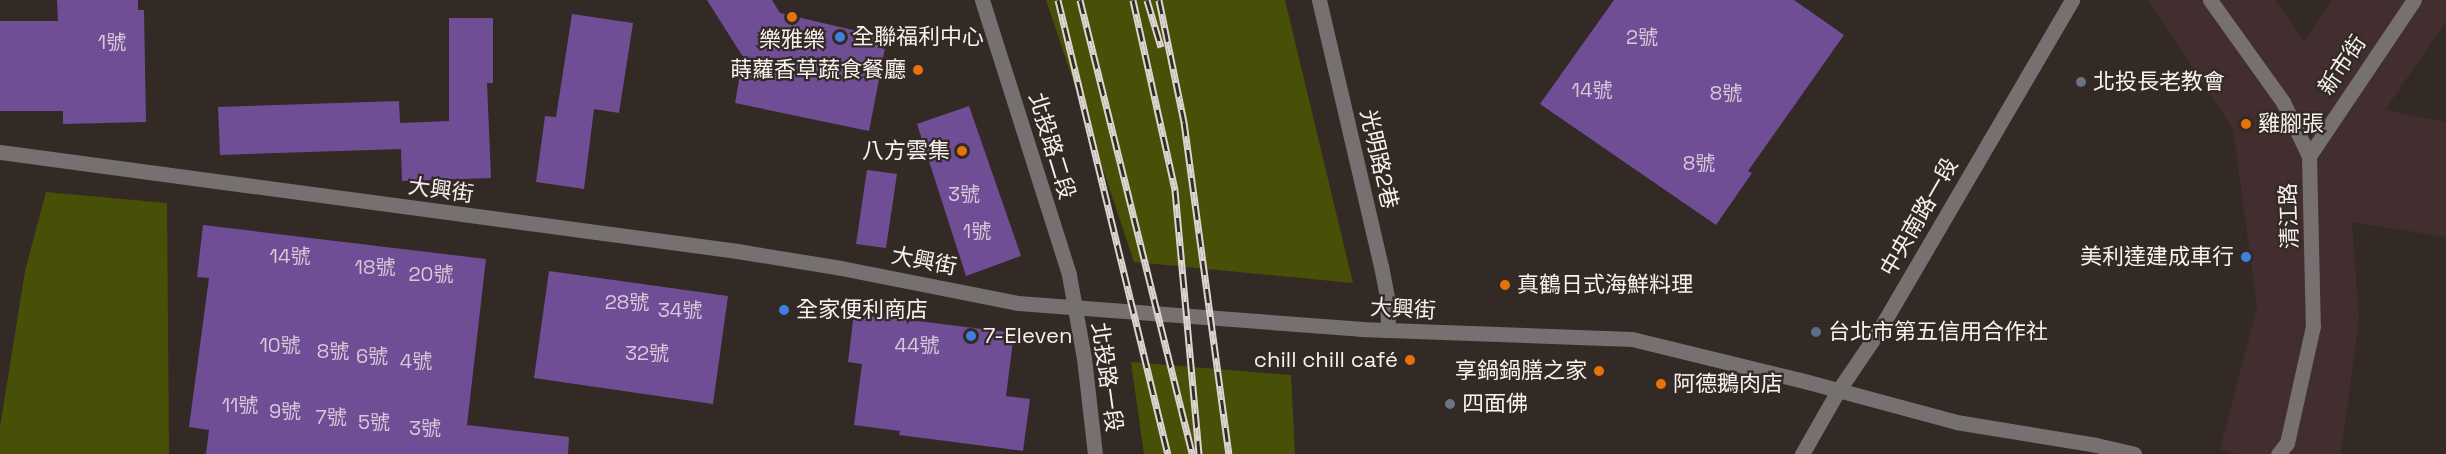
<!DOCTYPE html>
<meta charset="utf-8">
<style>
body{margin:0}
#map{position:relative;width:2446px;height:454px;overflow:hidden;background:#332a26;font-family:"Space Grotesk","Noto Sans TC",sans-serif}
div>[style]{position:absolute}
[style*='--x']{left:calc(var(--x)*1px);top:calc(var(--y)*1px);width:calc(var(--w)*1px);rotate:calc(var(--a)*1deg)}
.commercial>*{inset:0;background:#422d2f}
.green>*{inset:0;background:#484f06}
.building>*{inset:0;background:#704e95}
.minor>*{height:15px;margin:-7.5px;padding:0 7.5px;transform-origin:7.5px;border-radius:7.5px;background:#767071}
.tertiary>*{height:15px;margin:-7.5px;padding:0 7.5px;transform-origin:7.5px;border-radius:7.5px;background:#767071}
.rail>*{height:7px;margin-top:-3.5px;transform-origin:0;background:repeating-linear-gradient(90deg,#332a26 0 14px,#dcd5d2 0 28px);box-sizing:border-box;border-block:2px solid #dcd5d2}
.dots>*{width:16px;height:16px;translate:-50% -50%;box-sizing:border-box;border:3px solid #332a26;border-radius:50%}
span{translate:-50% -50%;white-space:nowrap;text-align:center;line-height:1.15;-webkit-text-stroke:4.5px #332a26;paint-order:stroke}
.number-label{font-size:20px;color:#d6c9d8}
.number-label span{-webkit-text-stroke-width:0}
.poi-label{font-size:22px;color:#f8f2ef}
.left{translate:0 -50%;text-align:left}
.right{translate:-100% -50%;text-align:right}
.street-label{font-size:22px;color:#f8f2ef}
</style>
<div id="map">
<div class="commercial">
<div style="clip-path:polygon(2148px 0,2275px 0,2304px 41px,2332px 0,2446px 0,2446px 21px,2385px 110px,2446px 122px,2446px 237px,2352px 222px,2359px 319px,2341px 454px,2237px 454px,2220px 449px,2257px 307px,2233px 129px)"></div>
</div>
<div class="green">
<div style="clip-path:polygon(1046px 0,1285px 0,1353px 283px,1134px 262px)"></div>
<div style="clip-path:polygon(46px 192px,167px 203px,169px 454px,0 454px,0 427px,25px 271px)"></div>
<div style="clip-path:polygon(1131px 362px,1291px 375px,1295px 454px,1144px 454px)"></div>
</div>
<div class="building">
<div style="clip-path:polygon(57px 0,138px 0,138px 10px,144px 10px,146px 122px,63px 124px,63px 111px,0 111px,0 21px,58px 21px)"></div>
<div style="clip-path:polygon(707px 0,772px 0,780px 13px,887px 38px,869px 131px,735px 103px,743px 57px)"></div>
<div style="clip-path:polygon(1614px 0,1794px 0,1844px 35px,1748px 171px,1752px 173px,1716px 225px,1540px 104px)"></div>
<div style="clip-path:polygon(572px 14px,633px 23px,619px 113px,594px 109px,584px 189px,536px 182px,545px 116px,556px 117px)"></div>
<div style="clip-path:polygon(449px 18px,493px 18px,493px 83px,487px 83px,491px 178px,402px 181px,401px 149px,220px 155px,218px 107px,399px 101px,400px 123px,449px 121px)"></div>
<div style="clip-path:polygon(969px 106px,1021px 256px,966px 276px,917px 124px)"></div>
<div style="clip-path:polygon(867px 170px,897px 174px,886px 248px,856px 244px)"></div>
<div style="clip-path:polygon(203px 225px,486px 259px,467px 425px,569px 437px,568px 454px,206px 454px,209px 430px,189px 427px,209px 278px,197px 277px)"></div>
<div style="clip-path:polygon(549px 271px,728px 296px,713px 404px,534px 378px)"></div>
<div style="clip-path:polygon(854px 313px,1014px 333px,1006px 396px,1030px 399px,1023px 451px,899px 435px,900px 431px,854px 425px,862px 364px,848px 362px)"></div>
</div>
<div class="minor">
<div style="--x:1319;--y:0;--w:273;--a:76.9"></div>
<div style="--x:1381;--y:266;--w:33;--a:79"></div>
<div style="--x:1387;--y:298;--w:32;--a:88"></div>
<div style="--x:2210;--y:0;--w:125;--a:54.4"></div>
<div style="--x:2283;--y:102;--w:60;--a:64.3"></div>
<div style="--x:2309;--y:156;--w:170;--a:88.7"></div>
<div style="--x:2313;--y:326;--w:120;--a:102.5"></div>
<div style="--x:2287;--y:443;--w:14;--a:129"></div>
<div style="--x:0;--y:152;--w:744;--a:7.65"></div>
<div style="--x:737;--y:251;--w:105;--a:9.3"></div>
<div style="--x:841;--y:268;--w:180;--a:11.2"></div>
<div style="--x:1018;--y:303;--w:343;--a:4.3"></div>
<div style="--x:1360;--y:329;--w:272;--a:2.1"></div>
<div style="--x:1632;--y:339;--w:181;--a:13.7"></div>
<div style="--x:1808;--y:382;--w:153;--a:15.1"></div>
<div style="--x:1956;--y:422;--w:142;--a:9.3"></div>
<div style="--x:2096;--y:445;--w:39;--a:13"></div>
<div style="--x:2309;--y:156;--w:188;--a:-56.1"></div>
<div style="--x:1802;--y:454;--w:73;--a:-60.3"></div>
<div style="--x:1838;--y:391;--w:71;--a:-55.9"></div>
<div style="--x:1878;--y:332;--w:385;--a:-59.7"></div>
</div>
<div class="tertiary">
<div style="--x:982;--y:0;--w:288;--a:72.4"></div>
<div style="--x:1069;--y:275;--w:84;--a:79.8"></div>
<div style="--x:1084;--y:358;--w:97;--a:83.5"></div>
</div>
<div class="rail">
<div style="--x:1058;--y:0;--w:467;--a:76.4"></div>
<div style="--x:1080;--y:0;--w:468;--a:76.1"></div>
<div style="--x:1133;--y:0;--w:195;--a:77.5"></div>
<div style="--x:1175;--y:190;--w:265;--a:84.8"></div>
<div style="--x:1147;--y:0;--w:49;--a:73.4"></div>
<div style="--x:1159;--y:0;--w:125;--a:78.4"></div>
<div style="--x:1184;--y:122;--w:335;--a:82.3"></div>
</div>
<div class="dots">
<div style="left:792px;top:17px;background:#e8710a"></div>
<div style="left:840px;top:37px;background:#3f7fe0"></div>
<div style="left:918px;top:70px;background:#e8710a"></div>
<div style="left:2081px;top:82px;background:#6b7280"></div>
<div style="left:2246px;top:124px;background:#e8710a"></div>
<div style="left:962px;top:151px;background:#e8710a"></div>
<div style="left:2246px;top:257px;background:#3f7fe0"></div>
<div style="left:1505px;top:285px;background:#e8710a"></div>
<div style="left:784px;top:310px;background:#3f7fe0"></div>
<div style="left:1816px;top:332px;background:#5c6f8a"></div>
<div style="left:971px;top:336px;background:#3f7fe0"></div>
<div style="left:1410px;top:360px;background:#e8710a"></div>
<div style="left:1599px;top:371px;background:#e8710a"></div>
<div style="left:1661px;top:384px;background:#e8710a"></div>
<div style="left:1450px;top:404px;background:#6b7280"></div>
</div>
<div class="number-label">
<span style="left:1642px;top:37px">2號</span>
<span style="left:112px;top:42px">1號</span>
<span style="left:1592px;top:90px">14號</span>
<span style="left:1726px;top:93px">8號</span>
<span style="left:1699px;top:163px">8號</span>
<span style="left:964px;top:194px">3號</span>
<span style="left:977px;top:231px">1號</span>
<span style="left:290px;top:256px">14號</span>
<span style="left:375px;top:267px">18號</span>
<span style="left:431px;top:274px">20號</span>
<span style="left:627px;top:302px">28號</span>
<span style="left:680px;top:310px">34號</span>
<span style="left:280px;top:345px">10號</span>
<span style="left:917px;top:345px">44號</span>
<span style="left:333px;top:351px">8號</span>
<span style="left:647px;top:353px">32號</span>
<span style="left:372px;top:356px">6號</span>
<span style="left:416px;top:361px">4號</span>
<span style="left:240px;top:405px">11號</span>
<span style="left:285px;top:411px">9號</span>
<span style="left:331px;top:417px">7號</span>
<span style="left:374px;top:422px">5號</span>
<span style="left:425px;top:428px">3號</span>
</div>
<div class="poi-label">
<span class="left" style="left:852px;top:37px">全聯福利中心</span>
<span style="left:792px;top:40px">樂雅樂</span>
<span class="right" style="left:906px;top:70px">蒔蘿香草蔬食餐廳</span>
<span class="left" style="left:2093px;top:82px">北投長老教會</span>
<span class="left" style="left:2258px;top:124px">雞腳張</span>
<span class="right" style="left:950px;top:151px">八方雲集</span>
<span class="right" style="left:2234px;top:257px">美利達建成車行</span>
<span class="left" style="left:1517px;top:285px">真鶴日式海鮮料理</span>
<span class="left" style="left:796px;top:310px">全家便利商店</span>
<span class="left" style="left:1828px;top:332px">台北市第五信用合作社</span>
<span class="left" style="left:983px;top:336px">7-Eleven</span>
<span class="right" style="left:1398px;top:360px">chill chill café</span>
<span class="right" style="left:1587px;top:371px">享鍋鍋膳之家</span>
<span class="left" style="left:1673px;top:384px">阿德鵝肉店</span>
<span class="left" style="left:1462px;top:404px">四面佛</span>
</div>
<div class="street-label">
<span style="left:2342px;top:65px;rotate:-56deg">新市街</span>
<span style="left:1052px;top:146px;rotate:73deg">北投路二段</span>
<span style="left:1379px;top:159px;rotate:77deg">光明路2巷</span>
<span style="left:441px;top:190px;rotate:8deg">大興街</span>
<span style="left:2289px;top:216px;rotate:-92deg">清江路</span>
<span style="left:1919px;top:217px;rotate:-60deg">中央南路一段</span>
<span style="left:924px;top:261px;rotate:11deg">大興街</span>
<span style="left:1403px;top:309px;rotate:3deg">大興街</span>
<span style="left:1107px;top:377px;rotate:82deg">北投路一段</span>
</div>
</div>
